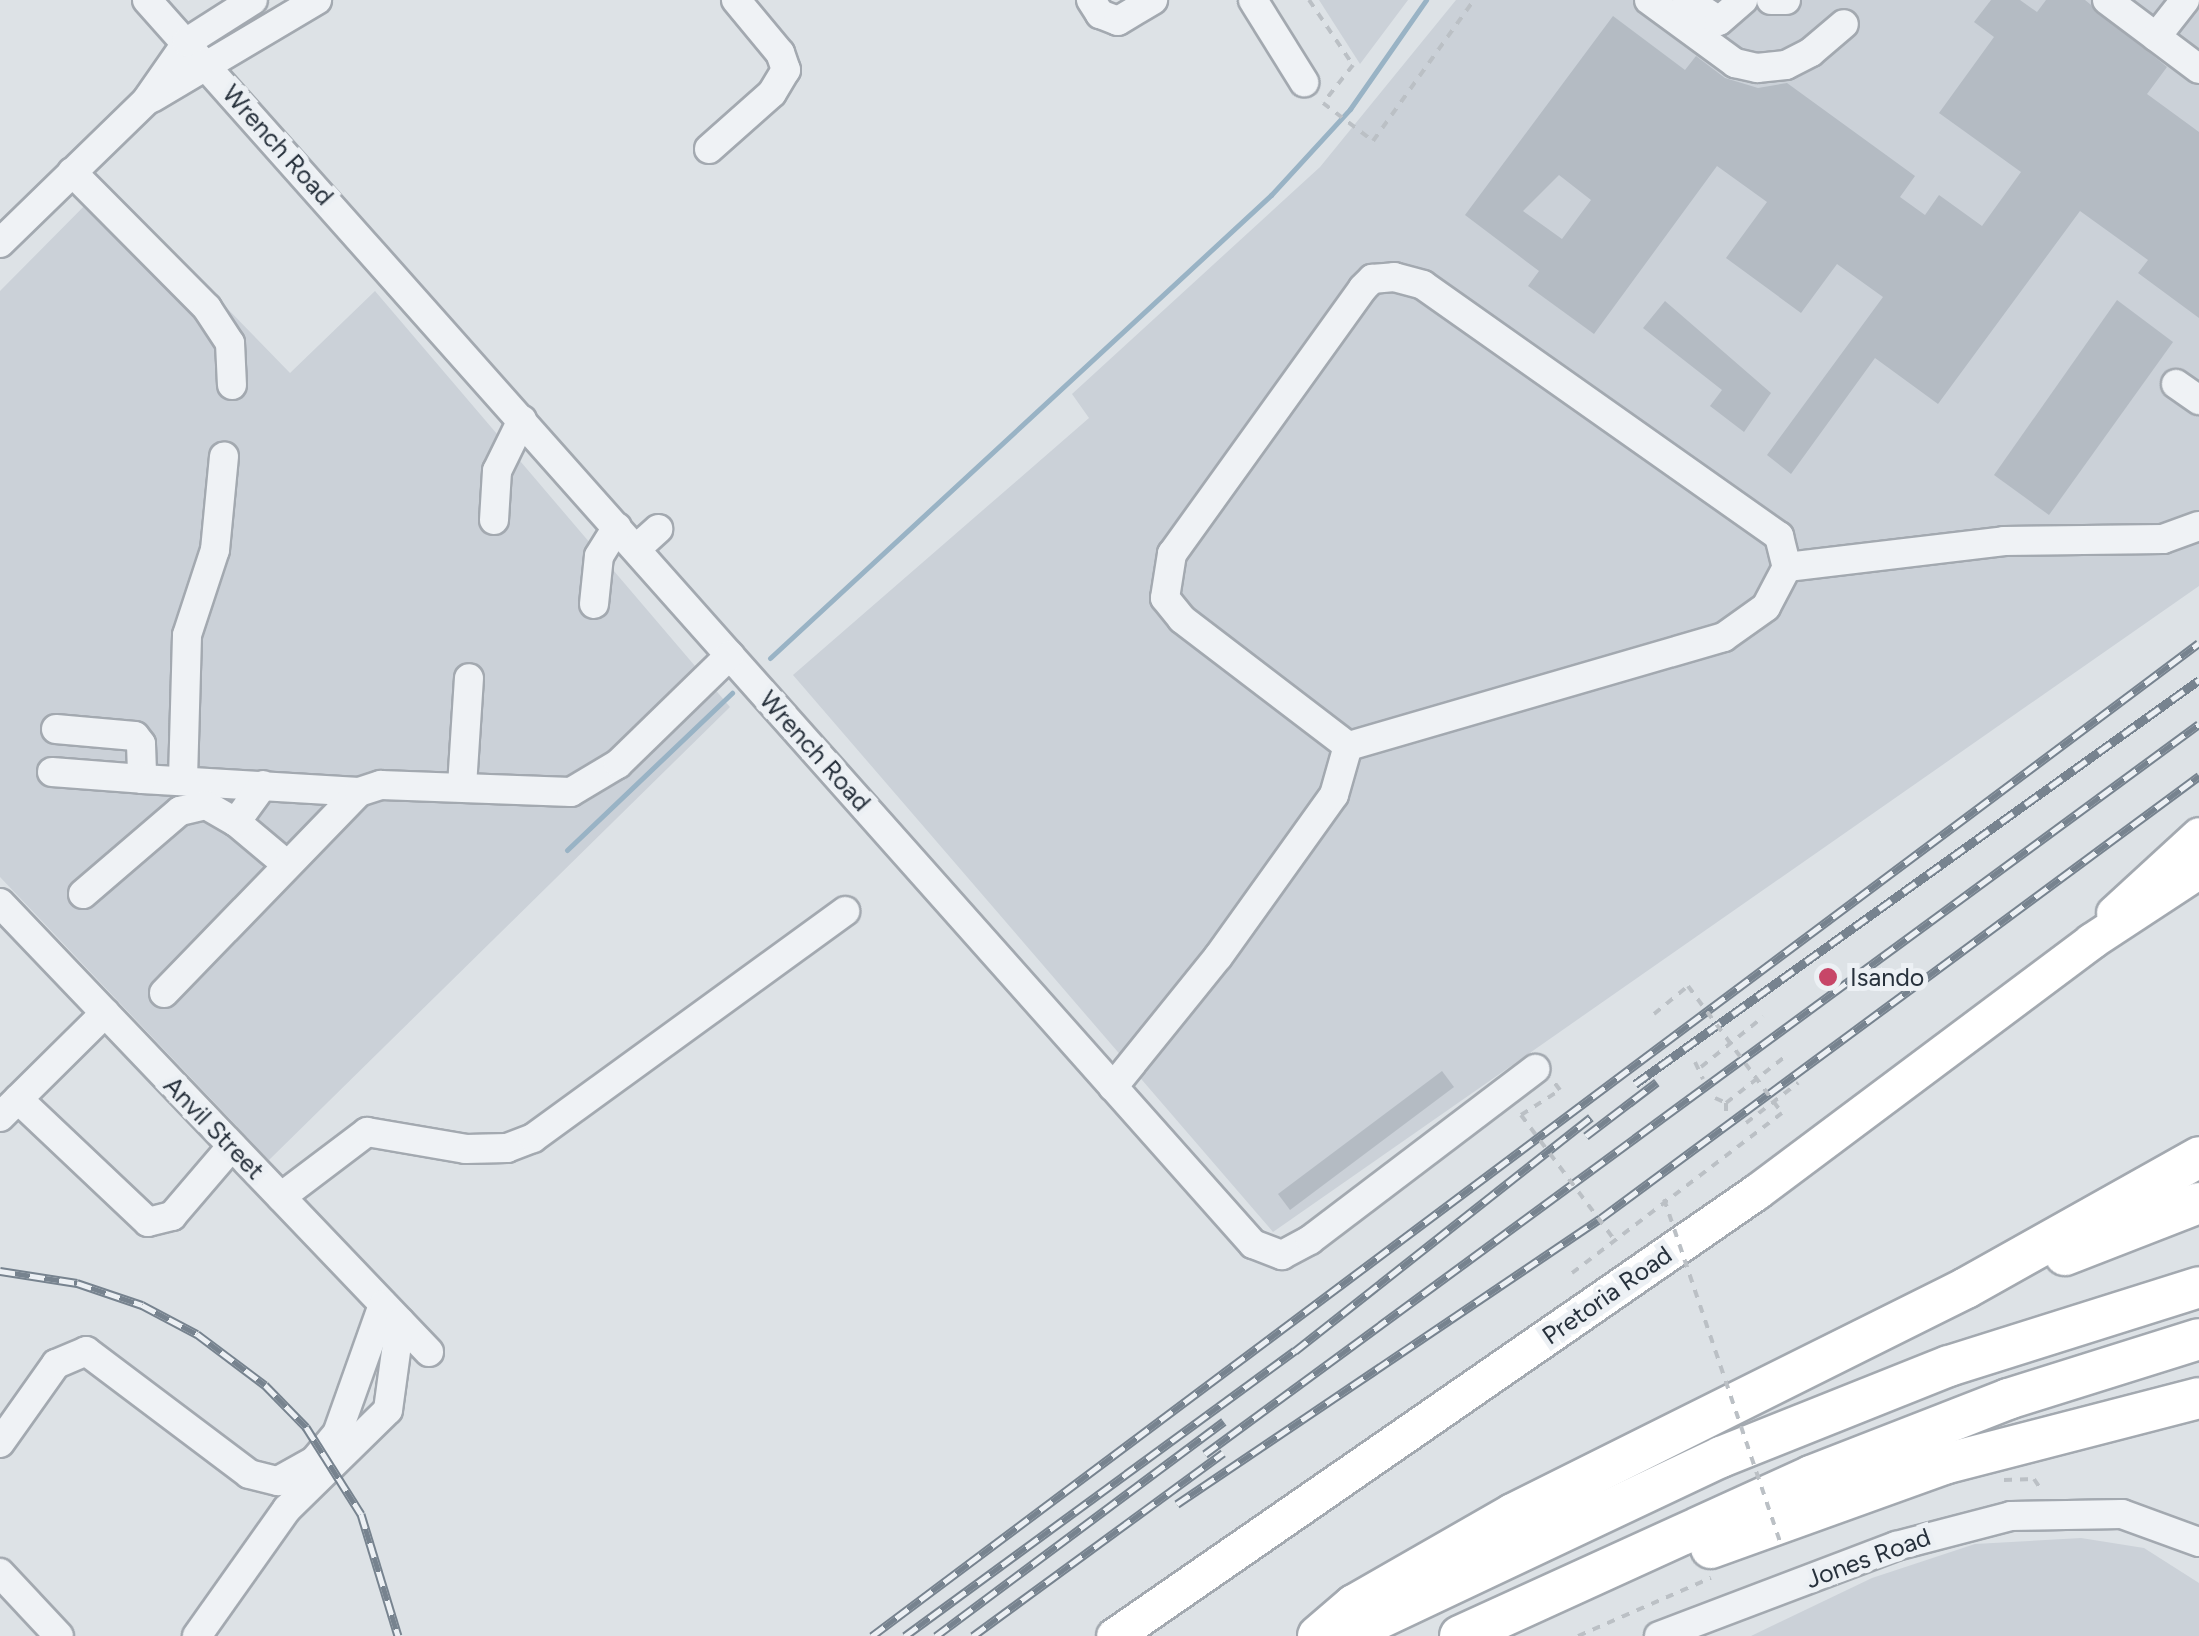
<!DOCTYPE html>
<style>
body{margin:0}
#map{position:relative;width:2199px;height:1636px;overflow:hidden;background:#dde2e6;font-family:Figtree,sans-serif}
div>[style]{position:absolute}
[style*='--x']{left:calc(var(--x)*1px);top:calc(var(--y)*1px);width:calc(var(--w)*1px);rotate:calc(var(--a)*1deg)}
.built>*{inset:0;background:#cbd1d8}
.stream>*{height:5px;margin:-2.5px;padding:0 2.5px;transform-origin:2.5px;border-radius:2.5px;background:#99b3c5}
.building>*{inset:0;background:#b4bbc3}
.path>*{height:4px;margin-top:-2px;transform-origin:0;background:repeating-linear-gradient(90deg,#bbc0c5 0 8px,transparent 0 16px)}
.roads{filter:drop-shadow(2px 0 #a3a9b0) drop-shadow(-2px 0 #a3a9b0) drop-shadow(0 2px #a3a9b0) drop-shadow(0 -2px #a3a9b0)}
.minor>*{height:28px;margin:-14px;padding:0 14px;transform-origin:14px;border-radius:14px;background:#eff2f5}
.major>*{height:35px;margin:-17.5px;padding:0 17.5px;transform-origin:17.5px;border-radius:17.5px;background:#fff}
.highway>*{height:40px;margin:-20px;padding:0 20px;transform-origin:20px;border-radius:20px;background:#fff}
.rail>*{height:9px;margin-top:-4.5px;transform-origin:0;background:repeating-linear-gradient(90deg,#ecf0f4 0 15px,#77838f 0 30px);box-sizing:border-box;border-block:2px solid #77838f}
.path-bridge>*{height:4px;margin-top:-2px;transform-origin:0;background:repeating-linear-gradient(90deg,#bbc0c5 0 8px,transparent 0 16px)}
.dots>*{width:28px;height:28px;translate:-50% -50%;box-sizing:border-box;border:5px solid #ecf0f4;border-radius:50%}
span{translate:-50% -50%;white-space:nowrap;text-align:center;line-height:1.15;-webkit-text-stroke:10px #ecf0f4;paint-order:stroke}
.street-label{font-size:25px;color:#27313c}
.poi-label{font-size:25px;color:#27313c}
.left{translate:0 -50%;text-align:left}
</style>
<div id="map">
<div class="built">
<div style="clip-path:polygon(1319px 0,1408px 0,1360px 64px)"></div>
<div style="clip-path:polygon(1456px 0,2199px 0,2199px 586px,1273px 1232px,793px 675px,1089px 418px,1072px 394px,1320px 167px)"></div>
<div style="clip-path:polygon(106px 184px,290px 373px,375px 291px,730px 707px,269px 1160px,0 877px,0 291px)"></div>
<div style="clip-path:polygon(2081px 1538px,2144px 1548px,2199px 1583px,2199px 1636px,1751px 1636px,1872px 1578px,1975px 1544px)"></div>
</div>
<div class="stream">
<div style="--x:770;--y:658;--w:682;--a:-42.74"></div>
<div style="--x:1271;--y:195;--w:117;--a:-47.4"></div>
<div style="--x:1350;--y:109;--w:133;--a:-55.1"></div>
<div style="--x:567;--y:850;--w:228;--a:-43.6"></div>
</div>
<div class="building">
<div style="clip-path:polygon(evenodd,1991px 0,2020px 0,2037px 12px,2046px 0,2085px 0,2167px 67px,2147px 94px,2199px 132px,2199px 318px,2138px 273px,2148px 260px,2080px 211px,1938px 404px,1875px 358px,1791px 474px,1767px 455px,1883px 297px,1837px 264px,1801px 313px,1726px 258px,1767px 202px,1717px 166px,1594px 334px,1528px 286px,1539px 271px,1465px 215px,1613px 16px,1685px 70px,1696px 56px,1725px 78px,1758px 88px,1787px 83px,1915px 176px,1900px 197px,1925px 215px,1939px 195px,1982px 226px,2021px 172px,1939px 113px,1994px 37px,1974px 22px,1991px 0,1559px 175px,1591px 200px,1562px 239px,1523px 211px,1559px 175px)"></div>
<div style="clip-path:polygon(2117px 300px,2173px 342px,2049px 515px,1994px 475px)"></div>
<div style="clip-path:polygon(1665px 301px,1771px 393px,1744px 432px,1710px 406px,1722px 390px,1643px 328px)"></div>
<div style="clip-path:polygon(1442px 1071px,1454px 1087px,1290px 1210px,1278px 1194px)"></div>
</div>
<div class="path">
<div style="--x:1309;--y:0;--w:78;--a:55.9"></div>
<div style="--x:1353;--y:65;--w:48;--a:128.3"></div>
<div style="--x:1323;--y:103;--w:63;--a:37.2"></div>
<div style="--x:1373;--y:141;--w:173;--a:-54.4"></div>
<div style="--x:1654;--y:1014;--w:44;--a:-39.5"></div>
<div style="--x:1695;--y:1062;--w:19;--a:65"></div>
<div style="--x:1701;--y:1067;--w:80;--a:-38.9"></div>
<div style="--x:1715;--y:1098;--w:12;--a:24"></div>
<div style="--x:1726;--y:1103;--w:14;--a:90"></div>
<div style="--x:1726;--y:1103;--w:78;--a:-38.2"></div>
<div style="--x:1521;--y:1115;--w:46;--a:-32.7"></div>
<div style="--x:1560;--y:1090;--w:10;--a:-127"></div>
<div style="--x:1746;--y:1123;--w:66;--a:-37.6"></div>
<div style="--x:1572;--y:1273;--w:264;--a:-37.3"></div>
<div style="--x:2004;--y:1480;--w:30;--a:-2"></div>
<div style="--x:2034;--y:1479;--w:14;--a:56"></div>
<div style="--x:1578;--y:1636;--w:145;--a:-23.6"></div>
</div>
<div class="roads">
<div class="minor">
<div style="--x:147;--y:0;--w:1665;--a:48.36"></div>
<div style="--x:1253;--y:1244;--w:31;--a:21"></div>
<div style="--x:1282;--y:1255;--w:32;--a:-28"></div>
<div style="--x:1310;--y:1240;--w:283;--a:-37.2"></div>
<div style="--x:1091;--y:0;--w:17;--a:57"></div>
<div style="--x:1100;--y:14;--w:19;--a:21"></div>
<div style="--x:1118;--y:21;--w:41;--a:-31"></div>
<div style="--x:1253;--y:0;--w:97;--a:58.1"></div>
<div style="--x:1649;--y:0;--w:107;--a:36.2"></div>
<div style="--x:1735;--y:63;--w:23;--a:13"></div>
<div style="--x:1757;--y:68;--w:29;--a:-6"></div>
<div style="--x:1786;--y:65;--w:28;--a:-27"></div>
<div style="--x:1811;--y:52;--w:43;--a:-40.3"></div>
<div style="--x:1687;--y:0;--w:38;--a:33"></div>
<div style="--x:1719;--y:21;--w:32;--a:-41"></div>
<div style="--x:1771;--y:0;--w:15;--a:0"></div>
<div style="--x:2107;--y:0;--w:115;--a:36.9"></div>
<div style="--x:2156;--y:37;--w:47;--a:-51.9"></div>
<div style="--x:152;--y:98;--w:192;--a:-30.7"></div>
<div style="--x:709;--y:149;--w:84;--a:-41.6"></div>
<div style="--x:772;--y:93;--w:27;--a:-59"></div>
<div style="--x:786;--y:70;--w:18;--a:-109"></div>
<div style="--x:780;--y:53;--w:69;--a:-129.7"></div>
<div style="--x:72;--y:172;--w:192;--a:45.2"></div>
<div style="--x:207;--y:308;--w:42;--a:56.7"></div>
<div style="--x:230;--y:343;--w:42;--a:87.3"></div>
<div style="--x:0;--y:243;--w:204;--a:-44.2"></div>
<div style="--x:146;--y:101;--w:72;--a:-55.2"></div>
<div style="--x:187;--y:42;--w:78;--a:-32.5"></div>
<div style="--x:1394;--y:277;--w:30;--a:15"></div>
<div style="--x:1423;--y:285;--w:436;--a:35.2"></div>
<div style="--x:1779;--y:536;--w:32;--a:76"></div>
<div style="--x:1787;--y:567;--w:45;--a:117.7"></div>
<div style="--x:1766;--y:607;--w:52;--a:144.5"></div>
<div style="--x:1724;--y:637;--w:391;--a:163.8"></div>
<div style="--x:1348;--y:746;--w:209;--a:-142.6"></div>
<div style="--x:1182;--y:619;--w:27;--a:-129"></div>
<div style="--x:1165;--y:598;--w:45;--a:-81"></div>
<div style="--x:1172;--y:554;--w:327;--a:-54.3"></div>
<div style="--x:1363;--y:288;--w:13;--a:-45"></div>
<div style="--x:1372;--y:279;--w:22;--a:-5"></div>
<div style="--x:2176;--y:384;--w:28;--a:35"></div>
<div style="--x:494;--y:520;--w:49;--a:-86.5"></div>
<div style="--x:497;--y:471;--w:57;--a:-63.9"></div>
<div style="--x:636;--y:549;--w:30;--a:-42"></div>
<div style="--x:1787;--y:567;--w:219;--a:-6.8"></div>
<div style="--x:2004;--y:541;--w:159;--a:-0.7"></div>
<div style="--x:2163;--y:539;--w:38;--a:-20"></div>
<div style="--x:594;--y:604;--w:48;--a:-84.1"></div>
<div style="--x:599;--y:556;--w:34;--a:-58"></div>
<div style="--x:56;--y:729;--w:79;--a:5.1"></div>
<div style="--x:135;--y:736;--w:10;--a:53"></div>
<div style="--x:141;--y:744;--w:35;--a:88"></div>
<div style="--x:142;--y:779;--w:217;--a:3.4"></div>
<div style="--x:52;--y:772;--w:90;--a:4.4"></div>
<div style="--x:183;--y:779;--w:144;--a:-88.4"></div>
<div style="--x:187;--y:635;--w:89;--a:-71.8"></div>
<div style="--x:215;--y:550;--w:94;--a:-84.5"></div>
<div style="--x:263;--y:785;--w:46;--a:126.1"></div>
<div style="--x:236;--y:822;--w:65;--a:40"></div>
<div style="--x:462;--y:786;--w:108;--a:-86.3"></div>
<div style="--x:83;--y:894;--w:128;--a:-40.6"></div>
<div style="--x:180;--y:811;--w:27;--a:-13"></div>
<div style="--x:206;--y:805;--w:34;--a:30"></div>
<div style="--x:0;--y:903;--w:621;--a:46.3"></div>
<div style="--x:164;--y:993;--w:280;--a:-45.9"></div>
<div style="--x:359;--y:792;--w:23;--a:-18"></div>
<div style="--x:381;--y:785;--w:190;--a:2.1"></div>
<div style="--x:571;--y:792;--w:55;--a:-30.8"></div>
<div style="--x:618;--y:764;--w:156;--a:-44.2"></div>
<div style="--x:1113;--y:1087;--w:167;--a:-51.1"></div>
<div style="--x:1218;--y:957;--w:199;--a:-54.4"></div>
<div style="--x:1334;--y:795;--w:51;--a:-74.1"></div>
<div style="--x:18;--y:1099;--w:179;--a:43.4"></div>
<div style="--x:148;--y:1222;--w:25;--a:-14"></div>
<div style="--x:172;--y:1216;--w:92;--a:-49.4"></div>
<div style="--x:0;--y:1117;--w:148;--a:-44.7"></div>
<div style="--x:281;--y:1197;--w:108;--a:-37.1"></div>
<div style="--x:367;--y:1132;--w:100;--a:9.7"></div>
<div style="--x:466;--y:1149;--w:41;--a:-1.4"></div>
<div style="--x:507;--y:1148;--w:28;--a:-21"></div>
<div style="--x:533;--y:1138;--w:386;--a:-36"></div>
<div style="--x:0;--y:1443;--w:97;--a:-54.7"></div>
<div style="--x:56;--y:1364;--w:33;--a:-23"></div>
<div style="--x:86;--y:1351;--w:204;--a:37"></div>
<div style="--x:249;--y:1474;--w:30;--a:14"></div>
<div style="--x:278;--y:1481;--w:41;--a:-29.1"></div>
<div style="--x:314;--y:1461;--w:35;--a:-50"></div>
<div style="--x:337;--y:1434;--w:137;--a:-70.4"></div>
<div style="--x:0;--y:1573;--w:86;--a:46.9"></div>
<div style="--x:197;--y:1636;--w:156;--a:-54.7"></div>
<div style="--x:287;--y:1509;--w:141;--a:-44.4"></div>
<div style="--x:388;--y:1410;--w:89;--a:-82.2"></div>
<div style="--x:1659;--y:1636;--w:254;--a:-20.8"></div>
<div style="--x:1896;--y:1546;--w:119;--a:-14.6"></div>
<div style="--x:2011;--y:1516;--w:111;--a:-1"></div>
<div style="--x:2122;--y:1514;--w:82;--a:20"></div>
</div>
<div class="major">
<div style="--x:2114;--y:913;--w:115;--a:-42.5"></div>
<div style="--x:1114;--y:1636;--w:781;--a:-34.67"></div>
<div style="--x:1756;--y:1192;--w:419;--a:-36.8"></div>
<div style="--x:2091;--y:941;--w:129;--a:-33.3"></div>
</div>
<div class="highway">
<div style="--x:2065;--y:1255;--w:144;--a:-21.2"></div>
<div style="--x:1711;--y:1548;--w:248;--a:-19.8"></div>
<div style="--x:1944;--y:1464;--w:263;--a:-14.5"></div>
<div style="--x:1357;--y:1629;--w:403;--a:-25.3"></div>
<div style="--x:1721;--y:1457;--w:245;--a:-21.8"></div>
<div style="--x:1949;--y:1366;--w:262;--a:-17.5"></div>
<div style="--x:1318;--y:1636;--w:48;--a:-40.7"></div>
<div style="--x:1354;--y:1605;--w:183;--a:-29.8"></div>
<div style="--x:1513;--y:1514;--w:506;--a:-26.51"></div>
<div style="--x:1966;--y:1288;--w:267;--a:-29.3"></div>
<div style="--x:1460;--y:1636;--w:386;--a:-24.5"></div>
<div style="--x:1811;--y:1476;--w:212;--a:-21.3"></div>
<div style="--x:2008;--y:1399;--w:200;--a:-17.4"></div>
</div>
</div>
<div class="rail">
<div style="--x:1635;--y:1084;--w:694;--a:-35.61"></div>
<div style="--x:1586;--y:1136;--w:89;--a:-37.3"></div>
<div style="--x:0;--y:1271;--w:78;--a:8.9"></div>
<div style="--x:77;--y:1283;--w:69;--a:18.7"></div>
<div style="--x:142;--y:1305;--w:62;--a:27.8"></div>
<div style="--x:197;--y:1334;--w:85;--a:36.9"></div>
<div style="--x:265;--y:1385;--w:59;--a:45.7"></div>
<div style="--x:306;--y:1427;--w:103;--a:57.7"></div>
<div style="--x:361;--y:1514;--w:127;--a:73.1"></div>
<div style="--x:1205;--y:1454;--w:1233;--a:-36.29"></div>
<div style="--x:1177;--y:1504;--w:511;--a:-34"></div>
<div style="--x:1601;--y:1218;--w:744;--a:-36.47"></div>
<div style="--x:872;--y:1636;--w:1657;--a:-36.81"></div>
<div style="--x:905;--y:1636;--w:483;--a:-36.2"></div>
<div style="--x:1295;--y:1351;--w:377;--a:-38.3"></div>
<div style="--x:936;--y:1636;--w:359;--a:-36.7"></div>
<div style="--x:973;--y:1636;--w:310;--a:-36.2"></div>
</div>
<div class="path-bridge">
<div style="--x:1688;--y:986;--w:158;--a:53.5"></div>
<div style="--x:1521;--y:1115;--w:154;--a:53.2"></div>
<div style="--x:1664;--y:1199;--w:367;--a:71.3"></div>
</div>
<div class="dots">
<div style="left:1828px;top:977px;background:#c74668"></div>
</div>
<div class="street-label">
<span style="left:278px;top:145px;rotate:48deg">Wrench Road</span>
<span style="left:815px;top:751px;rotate:48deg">Wrench Road</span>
<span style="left:214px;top:1128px;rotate:46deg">Anvil Street</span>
<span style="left:1607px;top:1295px;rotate:-35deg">Pretoria Road</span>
<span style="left:1868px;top:1558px;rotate:-20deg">Jones Road</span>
</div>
<div class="poi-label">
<span class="left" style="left:1850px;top:977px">Isando</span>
</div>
</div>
